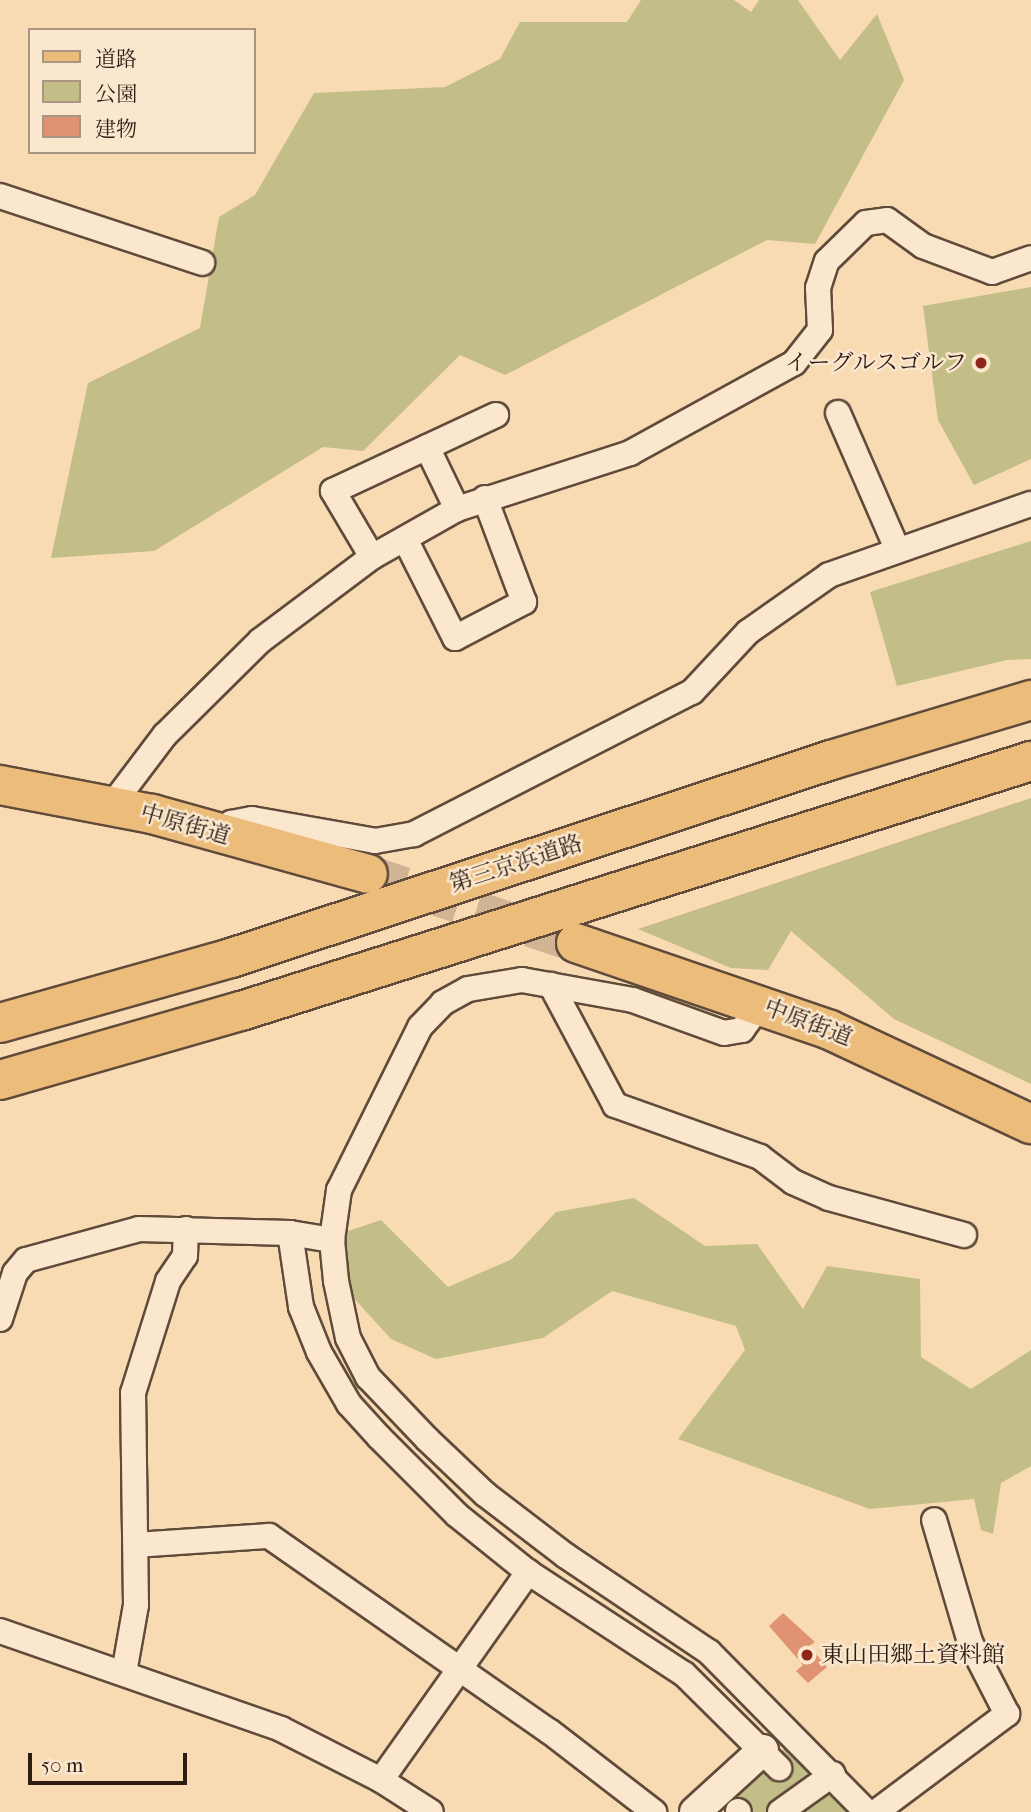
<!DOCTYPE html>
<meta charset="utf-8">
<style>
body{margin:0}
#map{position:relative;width:1031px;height:1812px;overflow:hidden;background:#f8dab3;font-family:"IM FELL French Canon","Noto Serif JP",serif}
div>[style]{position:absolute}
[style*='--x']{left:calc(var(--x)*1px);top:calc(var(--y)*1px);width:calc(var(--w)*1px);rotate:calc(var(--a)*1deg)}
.green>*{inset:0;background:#c3be88}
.building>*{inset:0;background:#df9373}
.primary-tunnel>*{height:38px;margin-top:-19px;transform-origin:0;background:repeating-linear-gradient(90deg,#d0b493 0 38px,transparent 0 57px)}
.roads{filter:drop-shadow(2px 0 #604b3b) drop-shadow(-2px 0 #604b3b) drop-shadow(0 2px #604b3b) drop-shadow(0 -2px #604b3b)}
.minor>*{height:24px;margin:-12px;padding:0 12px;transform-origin:12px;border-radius:12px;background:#fae7ce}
.tertiary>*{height:30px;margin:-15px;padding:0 15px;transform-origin:15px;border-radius:15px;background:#fae7ce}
.primary>*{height:38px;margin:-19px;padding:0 19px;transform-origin:19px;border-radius:19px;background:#ecbd7a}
.motorway>*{height:38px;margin:-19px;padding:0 19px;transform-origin:19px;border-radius:19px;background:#ecbd7a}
.dots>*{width:19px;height:19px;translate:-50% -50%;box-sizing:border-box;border:4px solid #fae7ce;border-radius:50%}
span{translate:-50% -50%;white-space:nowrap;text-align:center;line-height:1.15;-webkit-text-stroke:5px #fae7ce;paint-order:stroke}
.poi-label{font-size:23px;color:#2e1b13}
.right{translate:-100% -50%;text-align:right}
.left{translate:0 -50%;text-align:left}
.street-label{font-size:23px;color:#2e1b13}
.legend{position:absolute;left:28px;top:28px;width:228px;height:126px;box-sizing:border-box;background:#fae7ce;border:2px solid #a89583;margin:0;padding:9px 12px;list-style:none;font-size:21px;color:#2e1b13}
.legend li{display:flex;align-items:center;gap:14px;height:35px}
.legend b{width:35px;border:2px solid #a89583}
.scale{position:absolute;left:28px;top:1753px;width:159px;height:32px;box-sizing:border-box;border:4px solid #2e1b13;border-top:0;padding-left:9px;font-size:21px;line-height:24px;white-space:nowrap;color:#2e1b13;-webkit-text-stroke:5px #fae7ce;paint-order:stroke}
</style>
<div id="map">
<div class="green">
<div style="clip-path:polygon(641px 0,734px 0,751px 12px,759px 0,798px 0,840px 60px,877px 14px,904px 80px,815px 244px,767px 240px,505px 375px,460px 355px,363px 451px,323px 447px,154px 551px,51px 558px,88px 383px,200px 328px,219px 217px,255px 195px,314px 93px,445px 87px,500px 59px,520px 22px,627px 22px)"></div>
<div style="clip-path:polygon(1031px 287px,1031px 459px,974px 485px,938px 420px,923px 306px)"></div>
<div style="clip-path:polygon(1031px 541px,1031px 659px,1007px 660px,897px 686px,870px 592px)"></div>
<div style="clip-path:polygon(1031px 798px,1031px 1084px,894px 1019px,791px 931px,768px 970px,731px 968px,638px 929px)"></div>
<div style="clip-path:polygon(634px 1198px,705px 1246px,757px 1244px,803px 1309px,827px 1266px,920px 1279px,921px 1357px,971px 1389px,1031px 1350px,1031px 1466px,1001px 1483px,993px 1534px,981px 1530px,974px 1499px,870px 1509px,678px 1439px,745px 1350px,736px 1326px,612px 1291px,543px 1338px,436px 1359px,391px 1339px,349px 1293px,342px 1233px,381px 1220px,448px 1287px,512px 1259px,556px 1212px)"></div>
<div style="clip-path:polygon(786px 1747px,851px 1812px,731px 1812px,727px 1806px)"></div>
</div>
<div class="building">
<div style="clip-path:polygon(783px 1613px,815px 1642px,809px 1646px,827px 1667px,808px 1683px,796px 1671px,803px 1665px,769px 1626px)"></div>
</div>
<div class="primary-tunnel">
<div style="--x:368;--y:874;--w:219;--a:18.4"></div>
</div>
<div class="roads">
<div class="minor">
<div style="--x:0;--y:196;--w:213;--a:18.3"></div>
<div style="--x:838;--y:413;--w:148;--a:66.5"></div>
<div style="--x:427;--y:447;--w:69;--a:64.2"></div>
<div style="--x:405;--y:539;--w:111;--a:63.2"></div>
<div style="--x:455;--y:638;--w:78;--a:-27.6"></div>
<div style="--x:524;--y:602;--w:111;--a:-110.6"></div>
<div style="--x:372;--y:557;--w:77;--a:-120.6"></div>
<div style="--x:333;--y:491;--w:180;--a:-25"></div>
<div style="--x:112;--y:805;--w:88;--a:-52.9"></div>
<div style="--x:165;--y:735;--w:134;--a:-44.7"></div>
<div style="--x:260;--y:641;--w:140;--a:-36.9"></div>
<div style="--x:372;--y:557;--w:98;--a:-29.5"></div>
<div style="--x:457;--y:509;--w:182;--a:-17.9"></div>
<div style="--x:630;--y:453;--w:187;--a:-28.8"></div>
<div style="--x:794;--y:363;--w:42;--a:-51.8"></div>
<div style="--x:820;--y:330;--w:42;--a:-92.7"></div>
<div style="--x:818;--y:288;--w:28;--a:-72"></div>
<div style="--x:827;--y:261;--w:54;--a:-44.3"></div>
<div style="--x:866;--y:223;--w:21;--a:-8"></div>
<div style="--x:887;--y:220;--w:44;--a:35.8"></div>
<div style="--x:923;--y:246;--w:74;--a:20.6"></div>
<div style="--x:992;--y:272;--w:41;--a:-19.7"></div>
<div style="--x:220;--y:834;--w:16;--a:-45"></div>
<div style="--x:231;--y:823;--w:21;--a:-11"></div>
<div style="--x:252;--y:819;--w:125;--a:10.1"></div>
<div style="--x:375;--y:841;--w:40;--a:-10"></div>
<div style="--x:414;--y:834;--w:312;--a:-27.1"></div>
<div style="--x:692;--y:692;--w:82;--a:-47"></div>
<div style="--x:748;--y:632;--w:99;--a:-35.1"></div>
<div style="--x:829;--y:575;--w:214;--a:-19.4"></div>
<div style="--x:551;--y:985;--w:136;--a:61.9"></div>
<div style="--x:615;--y:1105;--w:154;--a:19.7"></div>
<div style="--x:760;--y:1157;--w:41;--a:37.1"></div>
<div style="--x:793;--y:1182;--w:39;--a:24"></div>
<div style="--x:829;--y:1198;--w:140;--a:15.3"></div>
<div style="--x:760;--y:1005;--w:31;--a:126"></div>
<div style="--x:742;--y:1030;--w:18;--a:171"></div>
<div style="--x:724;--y:1033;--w:97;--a:-160.1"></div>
<div style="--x:633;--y:1000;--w:113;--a:-169.8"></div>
<div style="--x:522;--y:980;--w:55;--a:170.5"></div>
<div style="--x:468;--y:989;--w:29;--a:151"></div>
<div style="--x:443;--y:1003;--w:33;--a:134"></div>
<div style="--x:420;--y:1027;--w:182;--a:116.4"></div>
<div style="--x:339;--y:1190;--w:50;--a:98"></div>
<div style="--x:332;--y:1240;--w:41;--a:84.4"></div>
<div style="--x:336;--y:1281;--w:58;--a:78.1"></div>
<div style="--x:348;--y:1338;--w:44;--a:62.9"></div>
<div style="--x:368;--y:1377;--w:86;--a:46.4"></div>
<div style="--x:427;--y:1439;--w:80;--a:43.5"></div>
<div style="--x:485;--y:1494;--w:102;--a:37.4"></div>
<div style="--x:566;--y:1556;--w:172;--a:33.9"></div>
<div style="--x:709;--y:1652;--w:225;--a:45.4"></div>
<div style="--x:290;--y:1233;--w:75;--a:81.5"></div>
<div style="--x:301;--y:1307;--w:48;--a:68.2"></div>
<div style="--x:319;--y:1352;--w:60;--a:60"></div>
<div style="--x:349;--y:1404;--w:45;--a:47.7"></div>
<div style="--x:379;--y:1437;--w:110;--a:45"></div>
<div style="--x:457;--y:1515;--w:91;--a:38.8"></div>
<div style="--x:528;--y:1572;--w:186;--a:33.2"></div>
<div style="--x:684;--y:1674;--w:134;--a:44.7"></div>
<div style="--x:0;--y:1319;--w:48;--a:-71.9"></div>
<div style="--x:15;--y:1273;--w:17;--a:-50"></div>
<div style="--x:26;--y:1260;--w:117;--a:-15.3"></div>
<div style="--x:139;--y:1229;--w:151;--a:1.5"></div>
<div style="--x:290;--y:1233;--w:43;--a:9.5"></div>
<div style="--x:136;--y:1545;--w:133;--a:-3.9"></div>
<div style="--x:269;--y:1536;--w:341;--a:34.9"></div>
<div style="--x:549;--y:1731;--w:133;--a:37.6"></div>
<div style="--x:0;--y:1631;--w:298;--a:19.2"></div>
<div style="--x:281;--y:1729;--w:112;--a:27"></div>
<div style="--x:381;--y:1780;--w:59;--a:32.6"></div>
<div style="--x:124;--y:1673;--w:69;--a:-80"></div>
<div style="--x:136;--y:1605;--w:212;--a:-90.8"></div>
<div style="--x:133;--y:1393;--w:117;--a:-72.6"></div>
<div style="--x:168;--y:1281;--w:30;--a:-56"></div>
<div style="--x:185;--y:1256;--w:27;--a:-88"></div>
<div style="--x:381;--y:1780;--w:255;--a:-54.7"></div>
<div style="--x:738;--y:1811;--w:1;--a:45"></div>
<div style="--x:780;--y:1812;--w:65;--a:-35.6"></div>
<div style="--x:876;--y:1812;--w:164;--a:-36.8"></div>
<div style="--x:1007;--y:1714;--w:81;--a:-117.2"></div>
<div style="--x:970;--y:1642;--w:127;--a:-106.4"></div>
</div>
<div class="tertiary">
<div style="--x:695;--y:1812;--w:92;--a:-42.4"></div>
</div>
<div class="primary">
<div style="--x:0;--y:785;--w:155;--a:10.8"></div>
<div style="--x:152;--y:814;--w:224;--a:15.5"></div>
<div style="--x:576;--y:943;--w:268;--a:18.9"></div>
<div style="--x:830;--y:1030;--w:222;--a:25.1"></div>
</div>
<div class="motorway">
<div style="--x:0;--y:1023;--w:240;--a:-15.7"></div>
<div style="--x:231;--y:958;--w:632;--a:-18.26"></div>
<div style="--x:831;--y:760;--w:209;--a:-16.7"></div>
<div style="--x:0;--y:1080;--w:251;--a:-16"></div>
<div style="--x:241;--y:1011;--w:829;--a:-17.56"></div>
</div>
</div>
<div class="dots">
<div style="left:981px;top:363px;background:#8f2418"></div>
<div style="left:807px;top:1655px;background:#8f2418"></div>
</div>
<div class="poi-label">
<span class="right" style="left:967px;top:363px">イーグルスゴルフ</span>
<span class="left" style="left:821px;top:1655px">東山田郷土資料館</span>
</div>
<div class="street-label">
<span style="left:185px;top:825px;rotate:16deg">中原街道</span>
<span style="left:516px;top:864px;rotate:-18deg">第三京浜道路</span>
<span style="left:808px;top:1023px;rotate:21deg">中原街道</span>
</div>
<ul class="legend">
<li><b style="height:9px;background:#ecbd7a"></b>道路</li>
<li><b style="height:19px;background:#c3be88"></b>公園</li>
<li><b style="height:19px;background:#df9373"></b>建物</li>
</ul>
<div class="scale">50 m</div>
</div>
